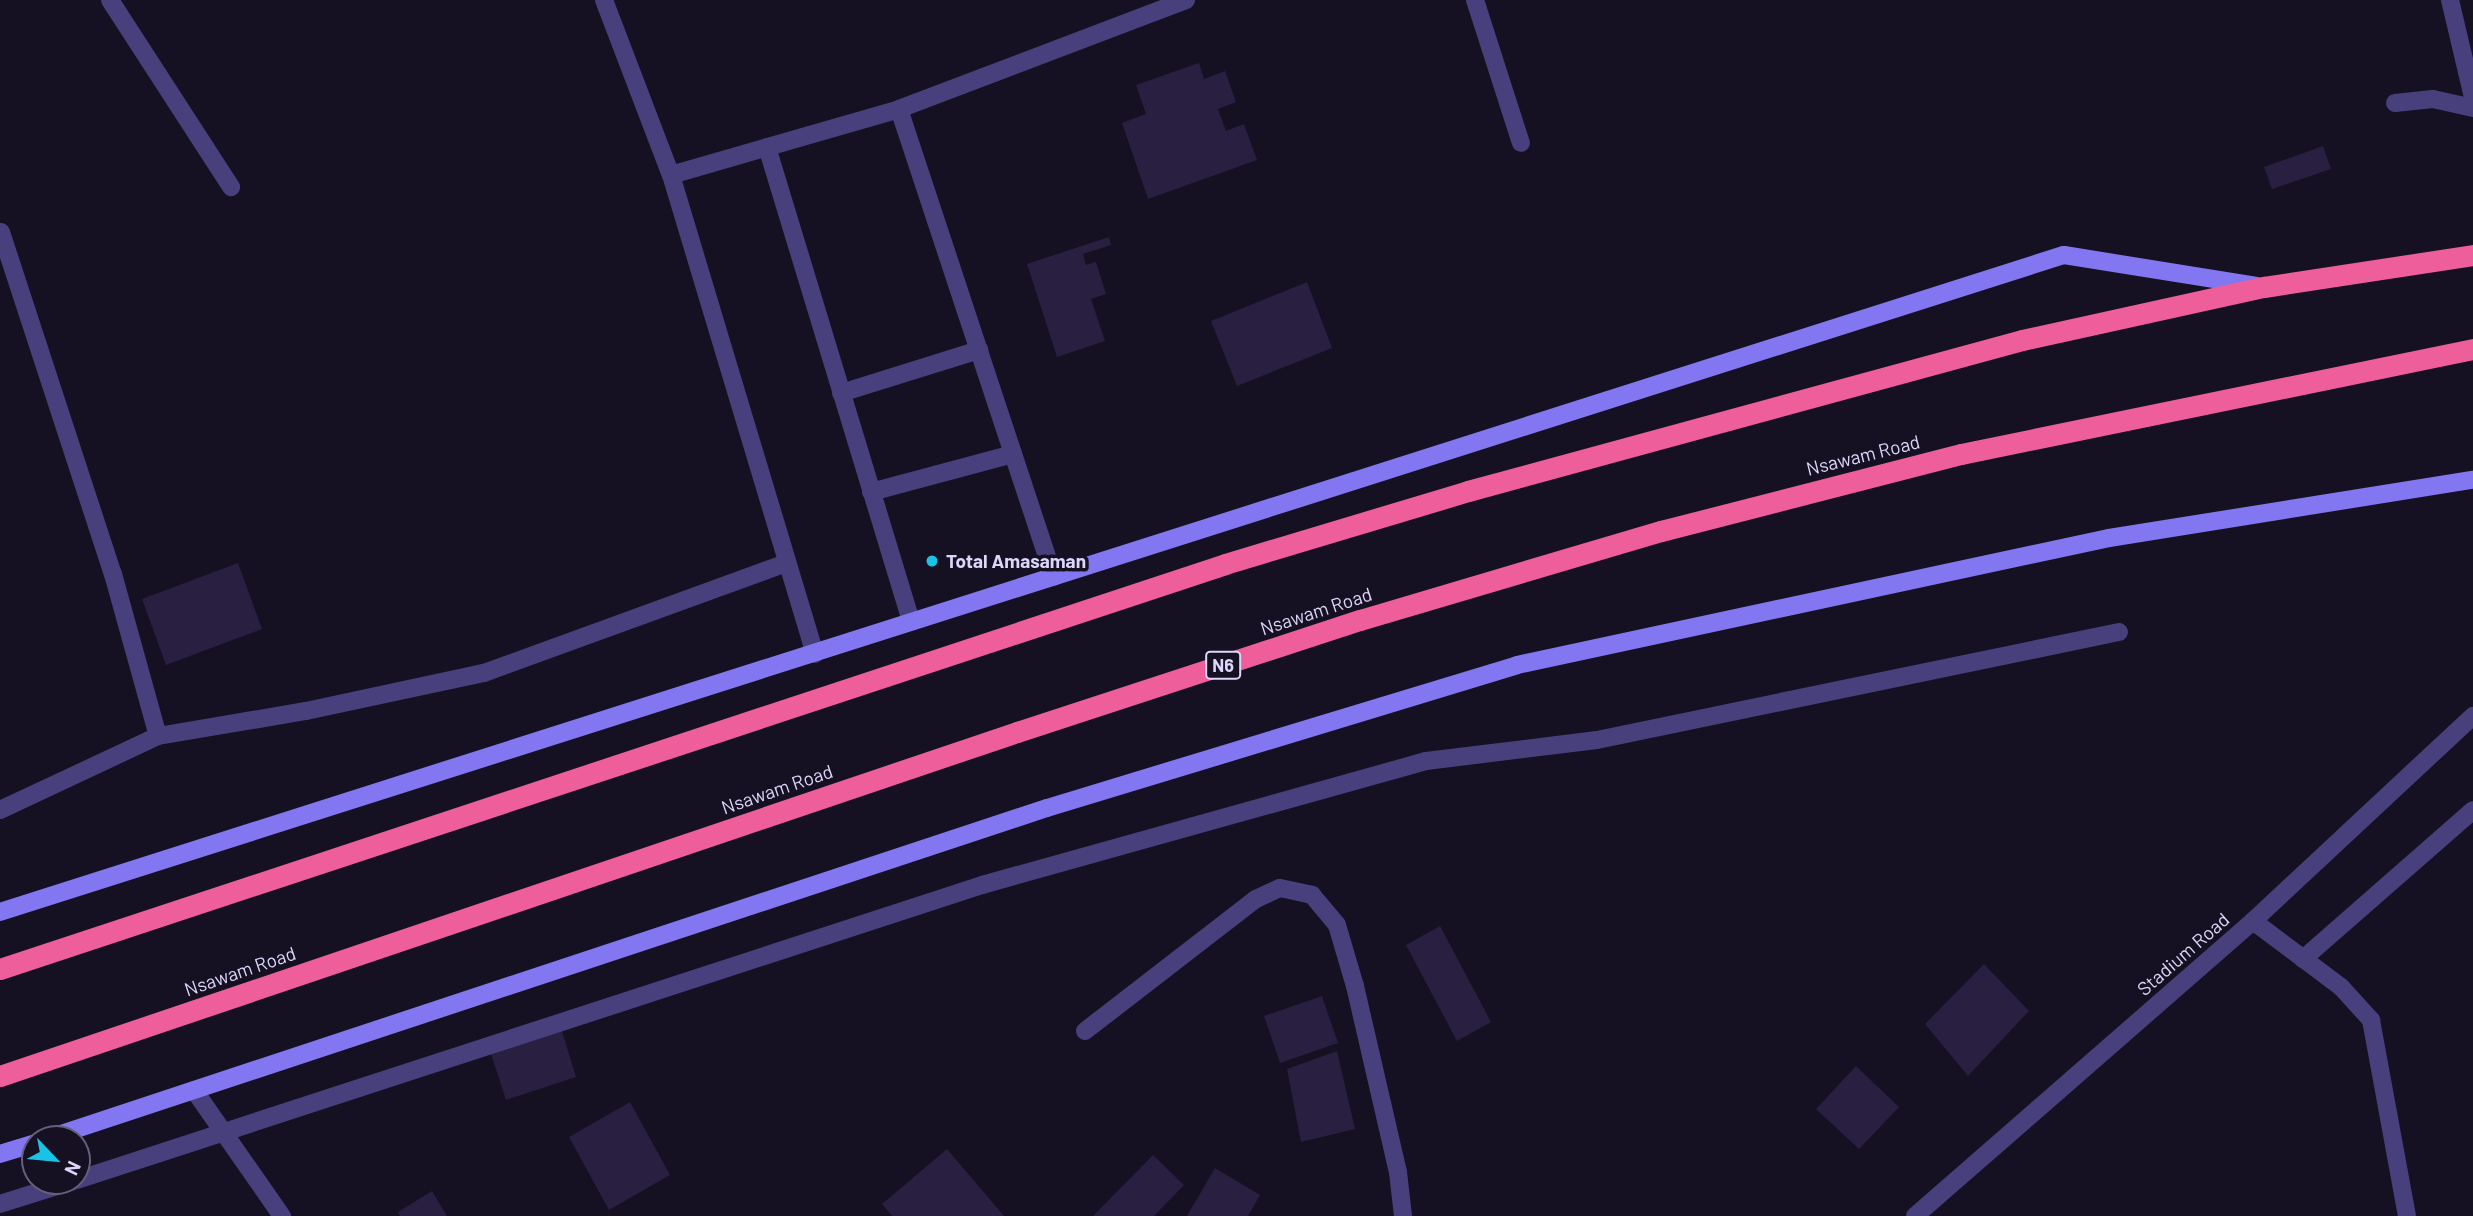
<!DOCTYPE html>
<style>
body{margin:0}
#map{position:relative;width:2473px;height:1216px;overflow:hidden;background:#151122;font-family:Barlow,sans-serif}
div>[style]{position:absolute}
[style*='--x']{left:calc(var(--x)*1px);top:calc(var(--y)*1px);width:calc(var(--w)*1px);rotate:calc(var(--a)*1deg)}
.building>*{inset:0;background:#281f41}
.lane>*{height:18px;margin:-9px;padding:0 9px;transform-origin:9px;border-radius:9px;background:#47407c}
.street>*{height:18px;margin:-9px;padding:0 9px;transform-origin:9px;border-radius:9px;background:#47407c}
.secondary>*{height:18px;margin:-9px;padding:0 9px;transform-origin:9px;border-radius:9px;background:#8277f1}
.highway>*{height:21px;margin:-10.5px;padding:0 10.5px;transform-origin:10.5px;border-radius:10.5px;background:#ee5e9a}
.dots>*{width:19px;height:19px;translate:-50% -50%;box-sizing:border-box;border:4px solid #151122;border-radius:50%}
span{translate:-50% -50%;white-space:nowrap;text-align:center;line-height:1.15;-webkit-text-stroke:7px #151122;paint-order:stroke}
.shield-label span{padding:2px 5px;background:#151122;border:2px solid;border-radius:5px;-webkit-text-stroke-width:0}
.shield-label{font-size:18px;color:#ddd6fb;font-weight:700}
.street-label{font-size:19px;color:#ddd6fb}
.poi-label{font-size:19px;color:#ddd6fb;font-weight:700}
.left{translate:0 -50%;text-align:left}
.north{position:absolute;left:21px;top:1125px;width:70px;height:70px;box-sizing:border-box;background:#151122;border:2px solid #656079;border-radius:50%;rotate:116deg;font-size:19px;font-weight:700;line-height:28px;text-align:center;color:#ddd6fb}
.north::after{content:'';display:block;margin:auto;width:24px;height:32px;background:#18c3e5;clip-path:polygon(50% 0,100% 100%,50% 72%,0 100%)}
</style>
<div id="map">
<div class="building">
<div style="clip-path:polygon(1199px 63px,1204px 79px,1225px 71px,1236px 102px,1218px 109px,1226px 131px,1244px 124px,1257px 160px,1148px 199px,1122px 123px,1146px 114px,1136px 85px)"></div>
<div style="clip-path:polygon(2323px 146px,2331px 169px,2272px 189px,2264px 167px)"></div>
<div style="clip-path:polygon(1109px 237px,1111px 245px,1083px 254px,1086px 265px,1096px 262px,1106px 294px,1091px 299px,1105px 341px,1057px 357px,1027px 264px)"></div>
<div style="clip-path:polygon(1307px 282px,1332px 348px,1237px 386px,1211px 321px)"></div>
<div style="clip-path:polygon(238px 563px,262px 629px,166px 665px,142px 599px)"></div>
<div style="clip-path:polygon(1440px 926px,1491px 1022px,1457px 1041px,1406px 945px)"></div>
<div style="clip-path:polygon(1984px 964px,2029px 1011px,1968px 1076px,1925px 1024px)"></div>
<div style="clip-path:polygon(1322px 996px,1338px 1043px,1280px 1063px,1264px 1016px)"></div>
<div style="clip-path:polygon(561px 1028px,576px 1077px,506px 1100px,490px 1051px)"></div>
<div style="clip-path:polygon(1337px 1051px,1355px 1129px,1301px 1142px,1287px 1069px)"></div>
<div style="clip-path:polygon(1856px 1066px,1899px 1107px,1859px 1149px,1816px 1109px)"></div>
<div style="clip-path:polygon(630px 1102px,670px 1175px,609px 1210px,569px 1137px)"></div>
<div style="clip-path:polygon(947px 1149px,1004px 1216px,892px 1216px,882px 1204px)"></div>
<div style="clip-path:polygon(1153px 1155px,1184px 1185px,1154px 1216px,1093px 1216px)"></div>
<div style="clip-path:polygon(1215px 1168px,1260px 1195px,1248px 1216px,1187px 1216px)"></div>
<div style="clip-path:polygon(432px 1191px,447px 1216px,400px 1216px,398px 1212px)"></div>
</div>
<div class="lane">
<div style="--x:110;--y:0;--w:223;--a:57.1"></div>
<div style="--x:1475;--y:0;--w:150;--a:72.2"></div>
<div style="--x:2450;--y:0;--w:100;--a:76.7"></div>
<div style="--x:2395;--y:103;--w:38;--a:-6"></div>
<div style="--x:2433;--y:99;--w:41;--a:12.7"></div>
<div style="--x:899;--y:109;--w:493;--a:71.7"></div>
<div style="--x:767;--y:147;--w:496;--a:73.1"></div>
<div style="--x:1;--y:232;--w:360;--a:71.9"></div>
<div style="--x:113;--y:574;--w:168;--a:74.5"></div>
<div style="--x:841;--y:393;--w:145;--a:-17.3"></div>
<div style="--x:871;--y:492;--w:147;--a:-15"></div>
<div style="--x:0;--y:810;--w:174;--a:-25.1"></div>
<div style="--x:158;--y:736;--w:150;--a:-9.6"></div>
<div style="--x:306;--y:711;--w:182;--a:-12.1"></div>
<div style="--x:484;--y:673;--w:322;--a:-20"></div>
<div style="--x:2253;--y:921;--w:110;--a:36.9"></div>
<div style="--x:2341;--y:987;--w:45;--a:47.7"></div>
<div style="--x:2371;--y:1020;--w:199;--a:79.6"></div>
<div style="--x:2303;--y:959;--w:226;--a:-41.2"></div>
<div style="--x:1085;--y:1031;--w:216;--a:-37.7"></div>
<div style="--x:1256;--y:899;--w:26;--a:-25"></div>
<div style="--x:1280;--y:888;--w:33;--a:12"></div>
<div style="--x:1312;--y:895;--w:39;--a:50"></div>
<div style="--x:1337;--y:925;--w:64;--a:73.6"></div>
<div style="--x:1355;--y:986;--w:191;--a:77"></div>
<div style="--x:1398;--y:1172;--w:44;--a:83.5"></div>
<div style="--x:77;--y:1180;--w:952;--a:-18.05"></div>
<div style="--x:982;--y:885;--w:461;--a:-15.6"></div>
<div style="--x:1426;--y:761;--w:172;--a:-7"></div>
<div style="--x:1597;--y:740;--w:533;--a:-11.69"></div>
<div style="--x:0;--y:1204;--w:77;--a:-17.5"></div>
</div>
<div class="street">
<div style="--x:604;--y:0;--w:187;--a:69.1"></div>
<div style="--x:671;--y:175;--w:500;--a:73.27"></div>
<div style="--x:671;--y:175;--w:237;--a:-16.1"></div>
<div style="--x:899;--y:109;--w:307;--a:-20.8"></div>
<div style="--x:194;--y:1090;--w:154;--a:55.1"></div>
<div style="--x:1915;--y:1216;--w:449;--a:-41.1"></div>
<div style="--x:2253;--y:921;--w:301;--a:-43"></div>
</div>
<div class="secondary">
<div style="--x:0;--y:912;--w:2166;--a:-17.66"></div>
<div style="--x:2064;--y:255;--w:195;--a:9.1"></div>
<div style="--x:46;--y:1139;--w:1054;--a:-18.3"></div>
<div style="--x:1047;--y:808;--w:491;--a:-16.9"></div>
<div style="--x:1517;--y:665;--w:605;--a:-12.11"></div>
<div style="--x:2109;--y:538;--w:369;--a:-9.1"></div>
<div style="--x:0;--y:1154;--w:37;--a:-17"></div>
</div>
<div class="highway">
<div style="--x:0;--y:969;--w:1290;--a:-18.29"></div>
<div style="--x:1225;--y:564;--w:254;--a:-16.7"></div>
<div style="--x:1468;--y:491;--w:574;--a:-15.25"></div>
<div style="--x:2022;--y:340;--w:248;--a:-12.4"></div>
<div style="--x:2264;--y:287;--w:211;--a:-8.7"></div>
<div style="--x:0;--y:1076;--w:1074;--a:-18.69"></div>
<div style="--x:1017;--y:732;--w:361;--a:-18.1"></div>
<div style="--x:1360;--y:620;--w:314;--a:-16.5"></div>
<div style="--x:1661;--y:531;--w:310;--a:-14.4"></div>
<div style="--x:1961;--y:454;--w:523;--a:-11.59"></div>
</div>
<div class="dots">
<div style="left:932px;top:561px;background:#18c3e5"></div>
</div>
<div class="shield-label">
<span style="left:1223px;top:665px">N6</span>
</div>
<div class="street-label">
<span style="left:1863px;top:455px;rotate:-14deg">Nsawam Road</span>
<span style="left:1316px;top:611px;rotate:-18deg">Nsawam Road</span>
<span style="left:777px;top:789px;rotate:-19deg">Nsawam Road</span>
<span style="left:2183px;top:954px;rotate:-41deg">Stadium Road</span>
<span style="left:240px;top:971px;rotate:-19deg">Nsawam Road</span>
</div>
<div class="poi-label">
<span class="left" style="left:946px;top:561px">Total Amasaman</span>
</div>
<div class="north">N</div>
</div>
